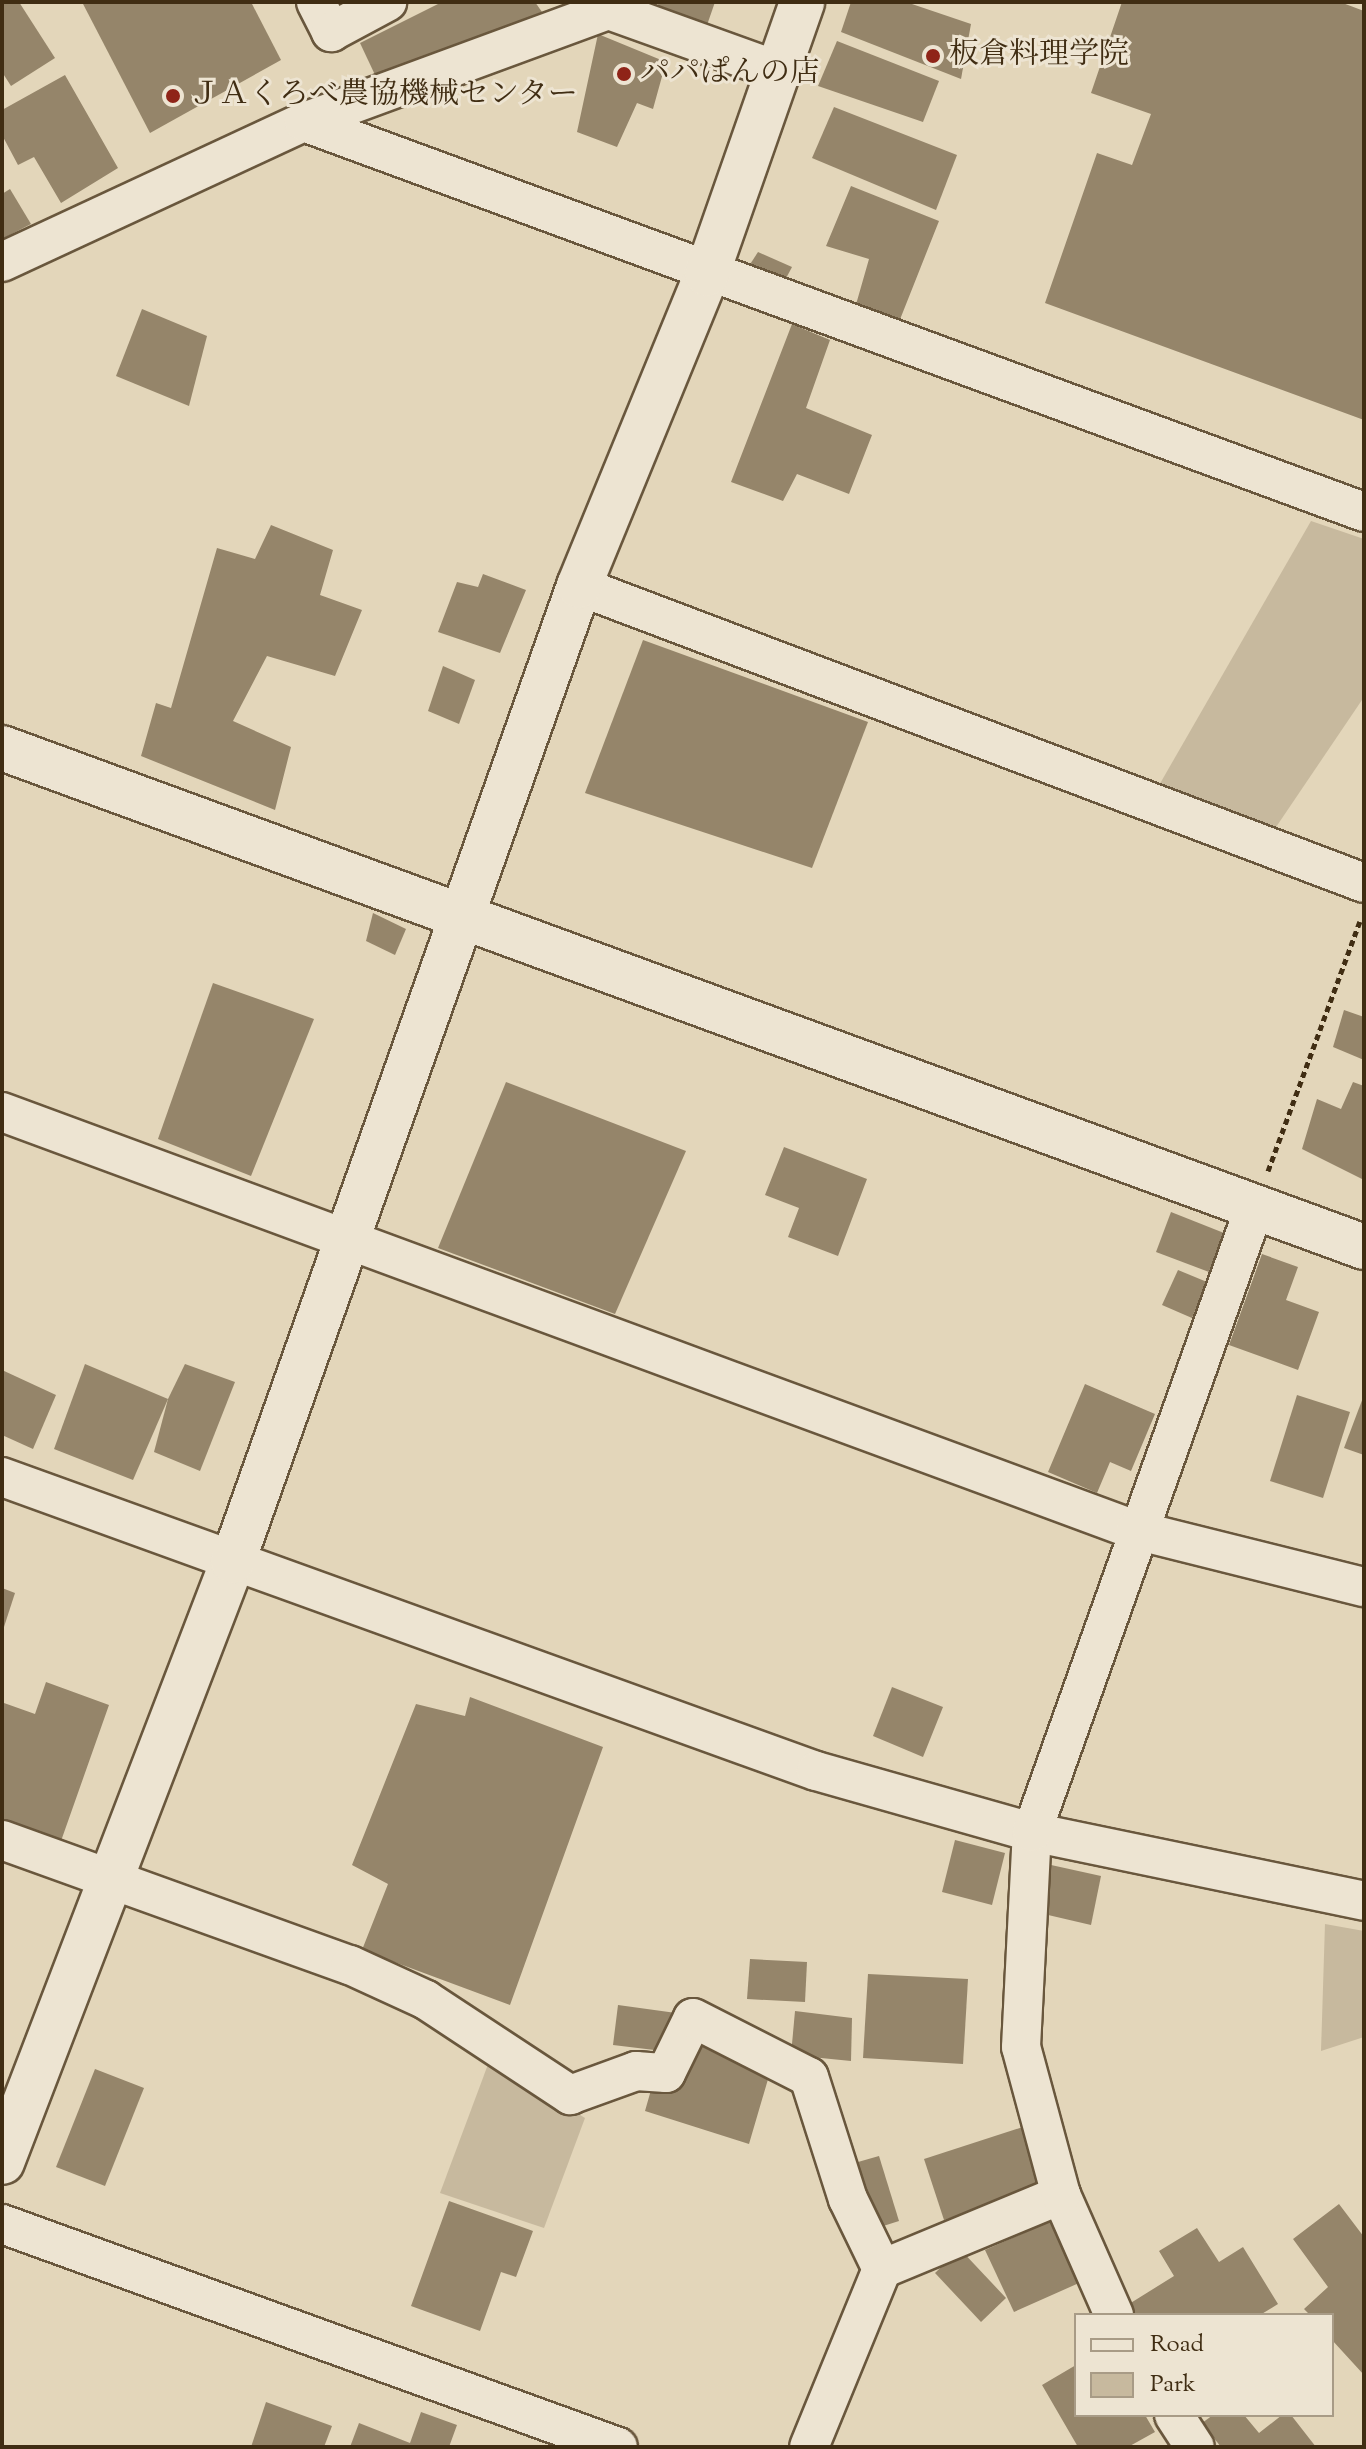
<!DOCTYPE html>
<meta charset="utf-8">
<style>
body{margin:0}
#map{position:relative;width:1366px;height:2449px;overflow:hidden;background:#e3d6ba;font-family:"Sorts Mill Goudy","Noto Serif JP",serif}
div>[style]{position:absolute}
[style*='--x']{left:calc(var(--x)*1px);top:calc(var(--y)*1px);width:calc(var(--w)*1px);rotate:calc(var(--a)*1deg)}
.green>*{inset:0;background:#c7b99e}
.building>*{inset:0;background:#95856a}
.path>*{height:5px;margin-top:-2.5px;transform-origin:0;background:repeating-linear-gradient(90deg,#402d13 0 6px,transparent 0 10px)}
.roads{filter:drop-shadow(2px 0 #69573d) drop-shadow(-2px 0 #69573d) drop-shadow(0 2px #69573d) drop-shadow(0 -2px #69573d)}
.minor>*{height:38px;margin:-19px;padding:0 19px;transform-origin:19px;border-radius:19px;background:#ede4d2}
.tertiary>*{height:44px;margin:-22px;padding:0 22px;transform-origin:22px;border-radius:22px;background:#ede4d2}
.dots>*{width:22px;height:22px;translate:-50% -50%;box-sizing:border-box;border:4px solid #ede4d2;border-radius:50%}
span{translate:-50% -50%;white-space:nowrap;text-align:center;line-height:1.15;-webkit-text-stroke:6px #ede4d2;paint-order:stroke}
.poi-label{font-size:30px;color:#402d13}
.left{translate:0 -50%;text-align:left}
.frame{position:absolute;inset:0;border:4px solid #402d13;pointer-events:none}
.legend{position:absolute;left:1074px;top:2313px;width:260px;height:104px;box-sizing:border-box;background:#ede4d2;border:2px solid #a89b86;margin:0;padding:10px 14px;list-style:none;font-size:24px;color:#402d13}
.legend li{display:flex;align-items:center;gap:16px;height:40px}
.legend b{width:40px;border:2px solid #a89b86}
</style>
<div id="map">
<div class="green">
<div style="clip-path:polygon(1311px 521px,1364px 539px,1364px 697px,1268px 839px,1154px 794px)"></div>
<div style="clip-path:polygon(1325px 1924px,1364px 1931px,1364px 2037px,1321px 2051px)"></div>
<div style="clip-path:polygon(490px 2059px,585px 2118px,544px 2228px,440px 2193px)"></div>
</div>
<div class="building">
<div style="clip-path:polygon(2px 2px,19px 2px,55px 58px,11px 86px,2px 72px)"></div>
<div style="clip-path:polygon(82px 2px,251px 2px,281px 60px,150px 133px)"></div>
<div style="clip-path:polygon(442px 2px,535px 2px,542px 12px,376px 77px,360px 43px)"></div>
<div style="clip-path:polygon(659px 2px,715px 2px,706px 28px,657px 8px)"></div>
<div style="clip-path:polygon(851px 2px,906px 2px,971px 24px,961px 79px,841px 32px)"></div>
<div style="clip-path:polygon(1122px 2px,1340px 2px,1364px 11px,1364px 420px,1045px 303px,1097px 153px,1132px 165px,1151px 114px,1091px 93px)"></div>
<div style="clip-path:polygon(598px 34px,666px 62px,653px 109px,637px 103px,617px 147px,577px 132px)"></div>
<div style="clip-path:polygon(837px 41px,939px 81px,923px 122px,818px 86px)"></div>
<div style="clip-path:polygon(65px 75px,118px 168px,61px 203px,34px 157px,18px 165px,2px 135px,2px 110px)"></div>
<div style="clip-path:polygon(834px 107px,957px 155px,936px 210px,812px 158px)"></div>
<div style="clip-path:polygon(851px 186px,939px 221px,899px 322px,855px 308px,869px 259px,826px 246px)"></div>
<div style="clip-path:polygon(10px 189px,31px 224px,2px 239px,2px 194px)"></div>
<div style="clip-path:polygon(758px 252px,792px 267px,783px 284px,747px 269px)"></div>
<div style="clip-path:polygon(142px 309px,207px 336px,189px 406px,116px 376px)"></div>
<div style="clip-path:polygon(792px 324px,830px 340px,806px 408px,872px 435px,849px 494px,797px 474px,783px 501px,731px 482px)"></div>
<div style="clip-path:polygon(271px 525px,333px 550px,320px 595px,362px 610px,335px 676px,267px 656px,233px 721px,291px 747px,275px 810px,141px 756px,156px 703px,171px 708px,217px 548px,255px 559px)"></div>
<div style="clip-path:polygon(483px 574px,526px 590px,500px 653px,438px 632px,457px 582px,478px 587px)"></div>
<div style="clip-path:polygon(643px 640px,868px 722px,812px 868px,585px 793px)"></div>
<div style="clip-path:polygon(443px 666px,475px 680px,459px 724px,428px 711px)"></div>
<div style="clip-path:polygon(373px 913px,406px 929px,395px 955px,366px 941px)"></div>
<div style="clip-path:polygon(213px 983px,314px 1019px,251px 1176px,158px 1139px)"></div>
<div style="clip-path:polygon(1344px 1010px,1364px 1017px,1364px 1060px,1333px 1047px)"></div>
<div style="clip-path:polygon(506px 1082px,686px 1151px,615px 1314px,438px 1248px)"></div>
<div style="clip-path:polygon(1353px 1082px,1364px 1086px,1364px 1180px,1302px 1149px,1317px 1099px,1341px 1109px)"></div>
<div style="clip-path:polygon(784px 1147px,867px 1179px,838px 1256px,788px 1237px,799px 1208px,765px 1195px)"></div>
<div style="clip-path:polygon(1171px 1212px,1224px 1233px,1209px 1272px,1156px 1252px)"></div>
<div style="clip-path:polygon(1262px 1254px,1298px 1267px,1286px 1300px,1319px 1312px,1298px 1370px,1229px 1345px)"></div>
<div style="clip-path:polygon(1178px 1270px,1207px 1282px,1192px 1318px,1162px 1305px)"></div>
<div style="clip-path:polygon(85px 1364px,168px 1399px,133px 1480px,54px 1449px)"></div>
<div style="clip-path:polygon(185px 1364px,235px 1382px,200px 1471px,154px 1452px,168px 1399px)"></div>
<div style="clip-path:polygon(2px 1370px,56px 1395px,33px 1449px,2px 1435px)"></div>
<div style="clip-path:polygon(1085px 1384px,1155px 1414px,1131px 1471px,1110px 1462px,1097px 1493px,1048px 1472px)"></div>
<div style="clip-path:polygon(1297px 1395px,1350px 1412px,1323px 1498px,1270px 1481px)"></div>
<div style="clip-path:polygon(1364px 1395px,1364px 1455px,1344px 1448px)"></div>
<div style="clip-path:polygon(2px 1588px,15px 1593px,3px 1630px,2px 1630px)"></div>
<div style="clip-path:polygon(46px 1682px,109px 1705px,61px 1841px,2px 1820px,2px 1708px,4px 1703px,35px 1714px)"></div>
<div style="clip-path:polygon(892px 1687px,943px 1707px,923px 1757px,873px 1736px)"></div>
<div style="clip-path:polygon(470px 1697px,603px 1747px,510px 2005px,362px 1950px,388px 1884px,352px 1865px,416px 1704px,465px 1716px)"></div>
<div style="clip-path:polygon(955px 1840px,1005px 1853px,992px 1905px,942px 1892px)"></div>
<div style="clip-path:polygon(1042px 1863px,1101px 1876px,1091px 1925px,1031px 1911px)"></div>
<div style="clip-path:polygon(750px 1959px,807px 1962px,805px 2002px,747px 1999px)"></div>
<div style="clip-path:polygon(868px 1974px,968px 1979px,963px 2064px,863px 2058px)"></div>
<div style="clip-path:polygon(618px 2005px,676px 2013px,671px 2052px,613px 2045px)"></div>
<div style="clip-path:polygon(795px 2011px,852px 2018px,851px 2061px,791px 2055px)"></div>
<div style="clip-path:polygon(694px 2035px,771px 2069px,749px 2144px,645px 2111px,653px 2083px,679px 2088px)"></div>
<div style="clip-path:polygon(95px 2069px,144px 2088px,105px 2186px,56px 2167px)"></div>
<div style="clip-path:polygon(1023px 2127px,1043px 2188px,944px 2220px,924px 2159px)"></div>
<div style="clip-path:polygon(879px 2156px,899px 2221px,877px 2228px,858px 2162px)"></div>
<div style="clip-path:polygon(449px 2201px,533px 2231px,516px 2277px,501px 2272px,480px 2331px,411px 2306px)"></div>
<div style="clip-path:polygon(1339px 2204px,1364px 2237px,1364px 2375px,1332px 2340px,1332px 2315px,1310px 2315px,1304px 2309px,1328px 2287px,1293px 2239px)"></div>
<div style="clip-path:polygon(1051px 2221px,1079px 2283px,1014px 2312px,985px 2250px)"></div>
<div style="clip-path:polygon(1197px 2228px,1219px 2262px,1243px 2247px,1278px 2304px,1260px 2315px,1125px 2315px,1121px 2309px,1174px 2276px,1159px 2251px)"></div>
<div style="clip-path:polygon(960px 2249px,1006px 2298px,981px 2322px,935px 2273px)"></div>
<div style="clip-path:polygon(1076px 2365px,1076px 2415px,1145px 2415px,1155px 2432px,1128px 2447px,1078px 2447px,1042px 2385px)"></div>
<div style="clip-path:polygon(266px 2402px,332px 2426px,324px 2447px,251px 2447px)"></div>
<div style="clip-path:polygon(421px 2412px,457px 2425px,449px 2447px,350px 2447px,359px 2423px,410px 2443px)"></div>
<div style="clip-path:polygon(1213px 2415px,1244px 2415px,1259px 2433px,1282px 2415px,1291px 2415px,1316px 2447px,1221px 2447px,1202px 2423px)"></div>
</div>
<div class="path">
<div style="--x:1268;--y:1171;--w:266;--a:-69.8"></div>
</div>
<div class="roads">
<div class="minor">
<div style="--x:316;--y:2;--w:34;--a:63"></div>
<div style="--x:331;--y:32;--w:64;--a:-28.2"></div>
<div style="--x:304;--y:122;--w:325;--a:-20.2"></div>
<div style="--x:609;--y:10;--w:180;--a:19.8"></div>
<div style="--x:2;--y:262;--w:333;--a:-24.9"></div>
<div style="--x:304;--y:122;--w:1129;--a:20.2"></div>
<div style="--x:579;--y:586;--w:839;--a:20.72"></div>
<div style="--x:2;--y:1112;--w:1208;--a:20.25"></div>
<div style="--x:1135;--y:1530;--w:236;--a:14"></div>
<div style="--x:2;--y:1477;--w:865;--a:19.86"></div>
<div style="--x:816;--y:1771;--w:224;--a:15.8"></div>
<div style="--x:1032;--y:1832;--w:339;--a:11.7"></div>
<div style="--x:2;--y:1840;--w:370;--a:19.8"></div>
<div style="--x:350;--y:1965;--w:84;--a:24.7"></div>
<div style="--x:426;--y:2000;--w:173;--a:33.4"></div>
<div style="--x:570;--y:2095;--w:70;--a:-20"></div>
<div style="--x:636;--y:2071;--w:30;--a:4"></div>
<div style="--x:666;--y:2073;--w:61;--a:-63.9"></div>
<div style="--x:693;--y:2018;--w:130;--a:27"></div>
<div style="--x:809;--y:2077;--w:128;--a:72.3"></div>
<div style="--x:848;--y:2199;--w:78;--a:64.1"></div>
<div style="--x:882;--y:2269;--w:192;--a:112.3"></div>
<div style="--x:2;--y:2224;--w:655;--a:19.9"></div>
<div style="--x:882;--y:2269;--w:194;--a:-22.5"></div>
<div style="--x:1114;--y:2315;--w:131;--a:-113.8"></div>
<div style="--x:1061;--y:2195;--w:153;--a:-105.1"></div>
<div style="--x:1021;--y:2047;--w:215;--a:-87.1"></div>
<div style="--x:1032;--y:1832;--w:665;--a:-70.39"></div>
<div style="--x:1174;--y:2415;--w:38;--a:57"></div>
</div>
<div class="tertiary">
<div style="--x:2;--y:748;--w:1451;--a:20.12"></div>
<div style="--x:2;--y:2162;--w:644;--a:-68.98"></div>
<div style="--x:233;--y:1561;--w:1035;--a:-70.46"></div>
<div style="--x:579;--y:586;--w:337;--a:-67.7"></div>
<div style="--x:707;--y:274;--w:288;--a:-70.7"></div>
</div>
</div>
<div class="dots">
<div style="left:933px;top:56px;background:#8f2418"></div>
<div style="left:624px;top:74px;background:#8f2418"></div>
<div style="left:173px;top:96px;background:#8f2418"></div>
</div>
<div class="poi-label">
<span class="left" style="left:949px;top:56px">板倉料理学院</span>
<span class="left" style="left:640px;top:74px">パパぱんの店</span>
<span class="left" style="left:189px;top:96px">ＪＡくろべ農協機械センター</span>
</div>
<div class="frame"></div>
<ul class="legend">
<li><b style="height:10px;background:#ede4d2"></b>Road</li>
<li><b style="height:22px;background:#c7b99e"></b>Park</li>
</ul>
</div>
